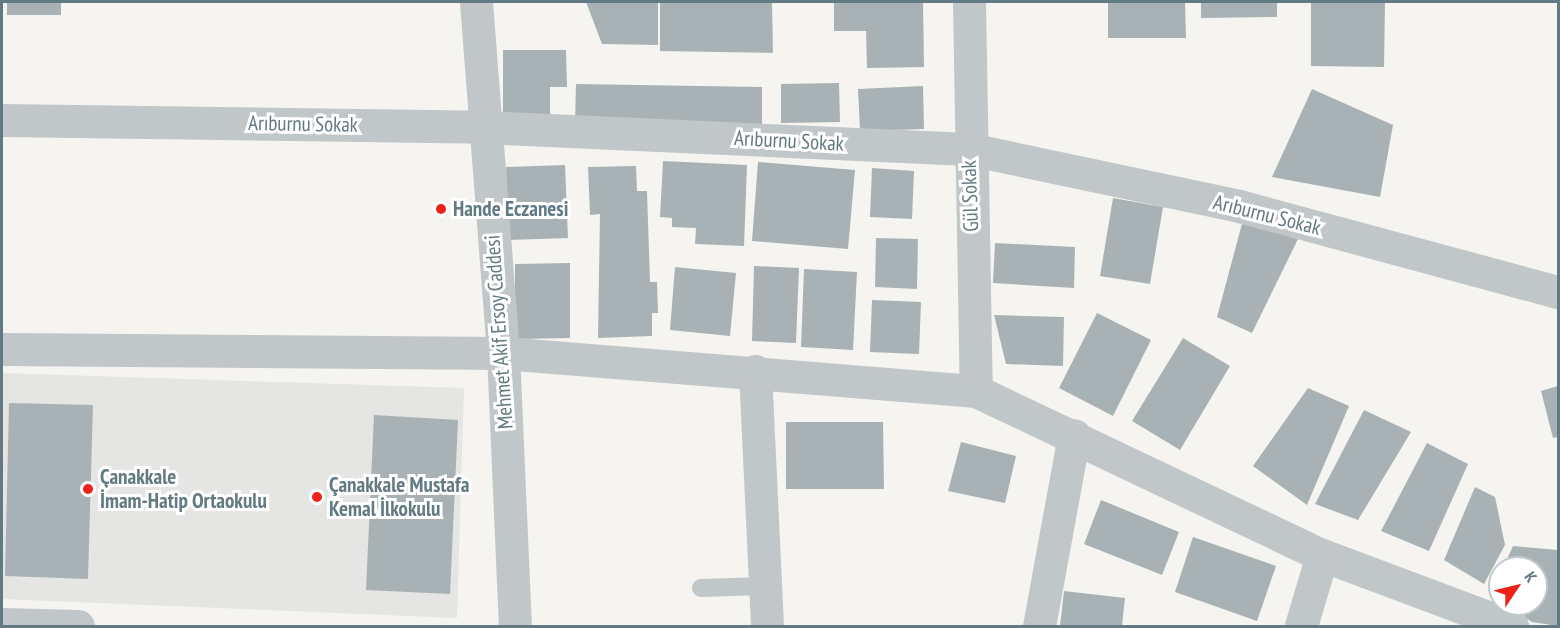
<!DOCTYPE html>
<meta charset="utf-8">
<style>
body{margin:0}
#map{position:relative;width:1560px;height:628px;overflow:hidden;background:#f5f4f0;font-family:"PT Sans Narrow",sans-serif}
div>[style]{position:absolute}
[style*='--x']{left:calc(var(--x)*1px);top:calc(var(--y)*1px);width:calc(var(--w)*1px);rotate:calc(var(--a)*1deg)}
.built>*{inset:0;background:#e5e5e3}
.building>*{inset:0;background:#a8b2b5}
.service>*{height:18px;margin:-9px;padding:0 9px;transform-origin:9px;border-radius:9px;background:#c1c6c8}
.minor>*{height:33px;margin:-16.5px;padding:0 16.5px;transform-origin:16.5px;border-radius:16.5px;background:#c1c6c8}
.dots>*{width:16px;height:16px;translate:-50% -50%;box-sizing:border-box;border:3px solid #fff;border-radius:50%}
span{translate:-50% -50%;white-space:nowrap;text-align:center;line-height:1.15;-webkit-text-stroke:6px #fff;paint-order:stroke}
.street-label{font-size:21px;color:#627a83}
.poi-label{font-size:21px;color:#627a83;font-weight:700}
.left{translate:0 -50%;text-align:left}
.frame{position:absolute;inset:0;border:3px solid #627a83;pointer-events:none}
.north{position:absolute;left:1488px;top:556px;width:60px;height:60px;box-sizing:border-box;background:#fff;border:2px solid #c0cacd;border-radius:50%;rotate:55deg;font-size:16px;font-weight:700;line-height:24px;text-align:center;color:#627a83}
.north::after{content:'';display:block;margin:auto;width:21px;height:27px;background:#ec2218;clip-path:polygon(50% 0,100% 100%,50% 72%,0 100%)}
</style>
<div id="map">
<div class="built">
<div style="clip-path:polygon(2px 373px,464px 388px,457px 618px,2px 599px)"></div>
</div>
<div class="building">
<div style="clip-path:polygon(7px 2px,61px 2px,61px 15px,7px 15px)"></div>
<div style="clip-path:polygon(586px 2px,658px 2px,658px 45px,602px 44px)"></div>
<div style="clip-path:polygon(660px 2px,772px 2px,773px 53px,660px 51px)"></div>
<div style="clip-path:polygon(834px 2px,923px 2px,924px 67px,867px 68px,866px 31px,834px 31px)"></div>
<div style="clip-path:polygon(1108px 2px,1185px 2px,1186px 38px,1108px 38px)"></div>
<div style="clip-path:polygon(1201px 2px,1277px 2px,1277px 17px,1201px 18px)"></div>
<div style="clip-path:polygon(1311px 2px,1385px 2px,1384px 67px,1311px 66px)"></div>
<div style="clip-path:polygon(503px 50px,566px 50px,567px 87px,550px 87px,550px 117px,503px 117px)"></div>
<div style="clip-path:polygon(839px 83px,840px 122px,781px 123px,781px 84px)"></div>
<div style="clip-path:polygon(576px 84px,762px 87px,762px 127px,575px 124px)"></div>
<div style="clip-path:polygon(923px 86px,924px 129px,860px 131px,858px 89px)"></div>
<div style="clip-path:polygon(1312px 89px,1393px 125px,1380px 197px,1272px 177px)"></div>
<div style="clip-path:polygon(663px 161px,747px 165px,744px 246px,695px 244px,696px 228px,672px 227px,672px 218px,660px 217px)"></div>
<div style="clip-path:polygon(758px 162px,855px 170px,848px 249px,752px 241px)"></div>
<div style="clip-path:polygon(565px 165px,568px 238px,508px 240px,506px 167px)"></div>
<div style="clip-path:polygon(636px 166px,637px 191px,647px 191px,650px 282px,657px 282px,658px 313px,652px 313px,652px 336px,598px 338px,600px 214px,590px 215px,588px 167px)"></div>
<div style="clip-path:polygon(872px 168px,914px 171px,912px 219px,870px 217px)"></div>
<div style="clip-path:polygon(1113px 198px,1163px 207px,1150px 284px,1100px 276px)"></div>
<div style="clip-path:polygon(1243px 220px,1298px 239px,1252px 333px,1217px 317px)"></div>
<div style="clip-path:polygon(876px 238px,918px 239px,917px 289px,875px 287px)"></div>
<div style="clip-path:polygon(995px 243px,1075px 247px,1074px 288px,993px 283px)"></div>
<div style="clip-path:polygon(570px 263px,570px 338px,515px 339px,515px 264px)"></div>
<div style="clip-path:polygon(754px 266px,799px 268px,796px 343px,752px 341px)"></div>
<div style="clip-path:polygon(675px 267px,736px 273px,730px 336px,670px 330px)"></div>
<div style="clip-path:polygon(804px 269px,857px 272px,853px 350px,801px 347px)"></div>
<div style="clip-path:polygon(872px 300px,921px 302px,919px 354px,870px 352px)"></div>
<div style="clip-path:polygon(1097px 313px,1151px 340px,1113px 416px,1059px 388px)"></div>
<div style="clip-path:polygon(994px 315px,1064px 317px,1063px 366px,1006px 364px)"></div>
<div style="clip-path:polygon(1183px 338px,1230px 366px,1180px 450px,1132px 421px)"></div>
<div style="clip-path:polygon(1558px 386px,1558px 437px,1553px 438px,1541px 391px)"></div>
<div style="clip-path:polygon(1308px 388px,1349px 406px,1307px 505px,1253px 466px)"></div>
<div style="clip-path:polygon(9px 403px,93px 405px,88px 579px,5px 576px)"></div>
<div style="clip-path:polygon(1364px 410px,1411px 432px,1358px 520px,1315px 504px)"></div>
<div style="clip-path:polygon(374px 415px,458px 420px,450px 594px,366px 590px)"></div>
<div style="clip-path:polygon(786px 422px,883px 422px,884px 489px,786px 489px)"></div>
<div style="clip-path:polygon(961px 442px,1016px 456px,1005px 503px,948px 491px)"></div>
<div style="clip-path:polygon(1427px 443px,1468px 464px,1429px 551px,1381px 531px)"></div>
<div style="clip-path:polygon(1475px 487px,1495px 497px,1505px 545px,1484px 584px,1444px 560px)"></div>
<div style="clip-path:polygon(1101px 500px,1179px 532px,1162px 575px,1084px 544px)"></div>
<div style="clip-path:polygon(1193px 537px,1276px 566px,1257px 621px,1175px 592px)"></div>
<div style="clip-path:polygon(1513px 546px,1558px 550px,1558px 626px,1532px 622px,1505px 604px,1536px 604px,1536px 568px,1503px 568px)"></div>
<div style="clip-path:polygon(1500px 574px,1500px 601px,1491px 595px)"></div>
<div style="clip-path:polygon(1064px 591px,1125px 598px,1122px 626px,1060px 626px)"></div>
</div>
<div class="service">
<div style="--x:701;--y:588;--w:64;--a:-1.8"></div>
</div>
<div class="minor">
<div style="--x:476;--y:2;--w:352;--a:85.6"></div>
<div style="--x:503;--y:353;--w:273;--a:87.5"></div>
<div style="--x:969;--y:2;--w:389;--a:89"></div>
<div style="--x:2;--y:120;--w:481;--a:0.8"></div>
<div style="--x:483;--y:127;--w:486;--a:2.6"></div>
<div style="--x:969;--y:149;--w:276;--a:11.9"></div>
<div style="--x:1239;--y:206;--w:330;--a:15.1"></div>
<div style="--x:2;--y:349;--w:501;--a:0.46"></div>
<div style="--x:503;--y:353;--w:475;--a:4.6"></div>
<div style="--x:976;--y:391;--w:383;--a:25.4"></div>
<div style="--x:1322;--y:555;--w:203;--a:20.5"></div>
<div style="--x:755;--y:371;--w:255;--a:87.3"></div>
<div style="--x:2;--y:624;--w:76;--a:1.5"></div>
<div style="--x:1039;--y:626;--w:194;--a:-79.6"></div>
<div style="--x:1301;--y:626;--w:74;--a:-73.5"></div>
</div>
<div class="dots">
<div style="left:441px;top:209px;background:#ec2218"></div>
<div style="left:88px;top:489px;background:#ec2218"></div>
<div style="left:317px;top:497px;background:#ec2218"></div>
</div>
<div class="street-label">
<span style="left:303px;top:124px;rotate:1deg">Arıburnu Sokak</span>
<span style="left:789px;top:141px;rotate:3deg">Arıburnu Sokak</span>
<span style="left:970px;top:196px;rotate:-92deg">Gül Sokak</span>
<span style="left:1267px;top:215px;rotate:14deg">Arıburnu Sokak</span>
<span style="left:499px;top:332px;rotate:-94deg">Mehmet Akif Ersoy Caddesi</span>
</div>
<div class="poi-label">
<span class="left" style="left:453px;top:209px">Hande Eczanesi</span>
<span class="left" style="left:100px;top:489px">Çanakkale<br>İmam-Hatip Ortaokulu</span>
<span class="left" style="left:329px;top:497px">Çanakkale Mustafa<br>Kemal İlkokulu</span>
</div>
<div class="frame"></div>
<div class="north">K</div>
</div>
